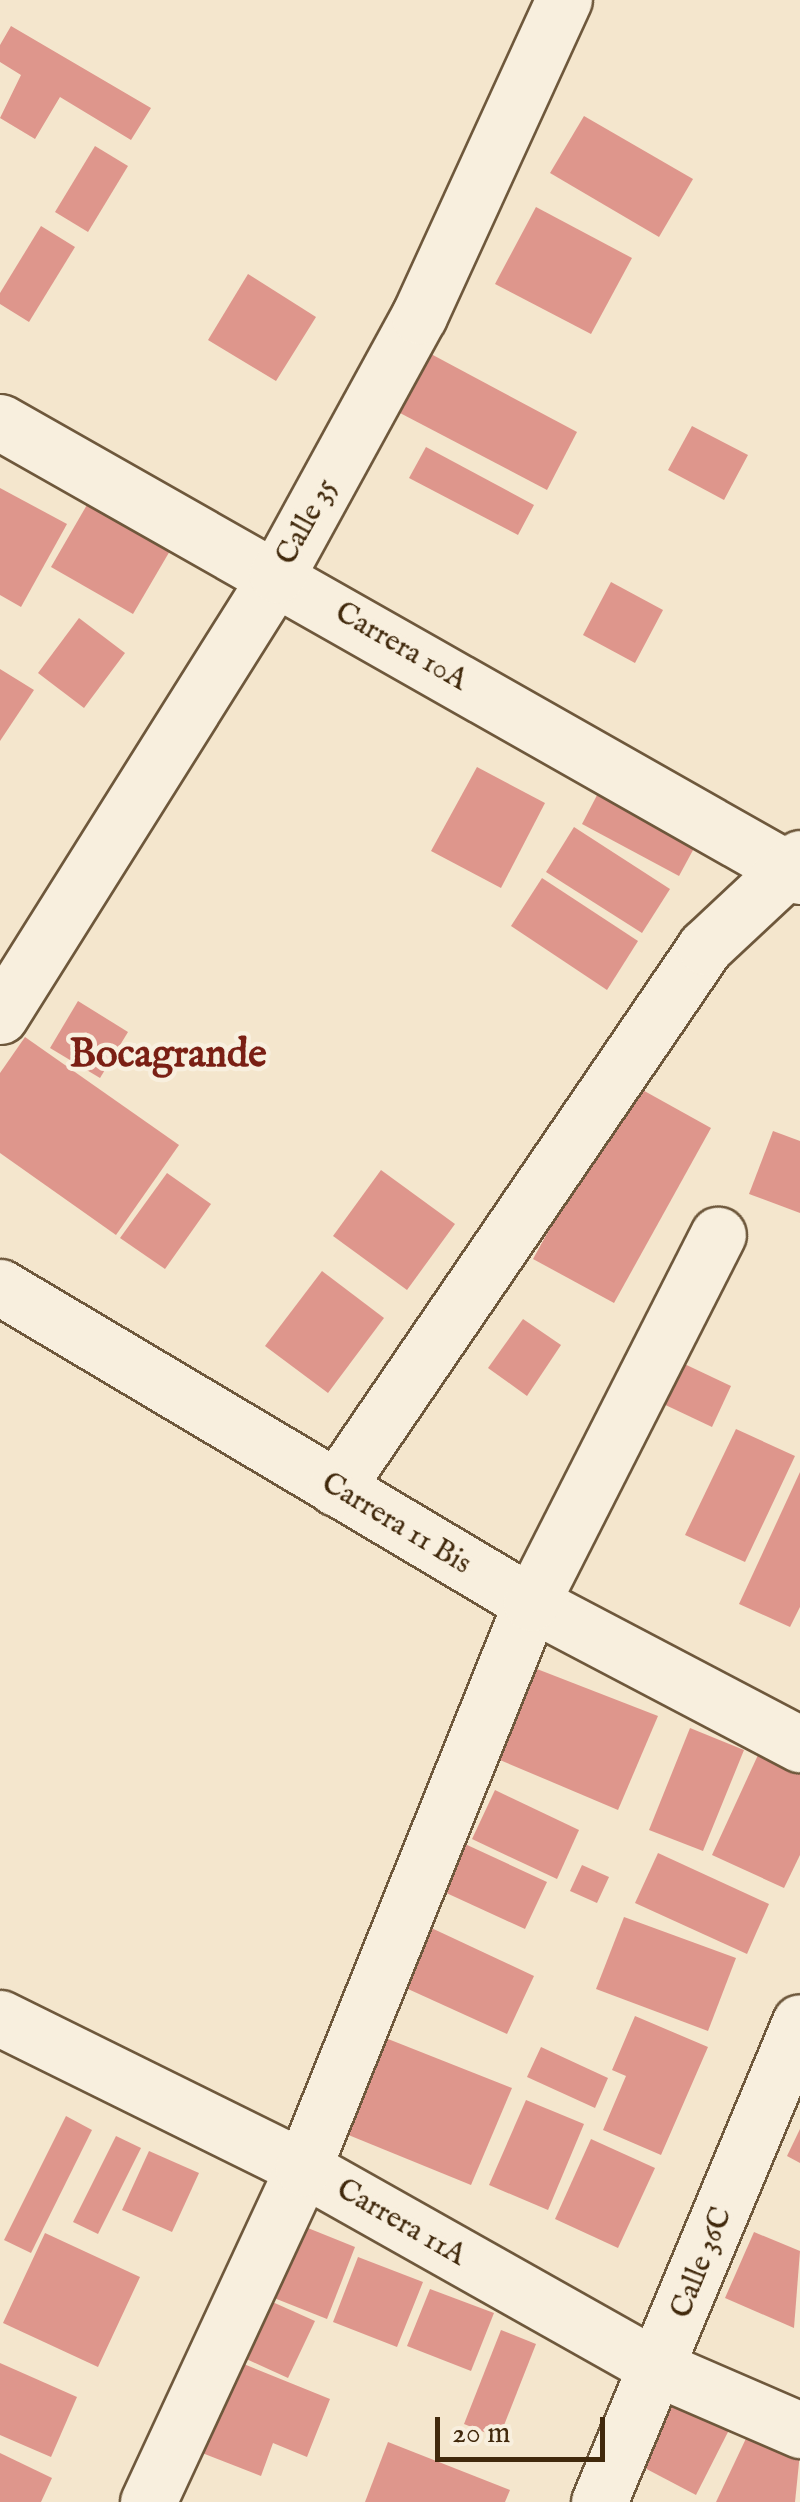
<!DOCTYPE html>
<style>
body{margin:0}
#map{position:relative;width:800px;height:2502px;overflow:hidden;background:#f4e6cd;font-family:"IM FELL English",serif}
div>[style]{position:absolute}
[style*='--x']{left:calc(var(--x)*1px);top:calc(var(--y)*1px);width:calc(var(--w)*1px);rotate:calc(var(--a)*1deg)}
.building>*{inset:0;background:#de968c}
.roads{filter:drop-shadow(2px 0 #6e583c) drop-shadow(-2px 0 #6e583c) drop-shadow(0 2px #6e583c) drop-shadow(0 -2px #6e583c)}
.minor>*{height:55px;margin:-27.5px;padding:0 27.5px;transform-origin:27.5px;border-radius:27.5px;background:#f8efde}
span{translate:-50% -50%;white-space:nowrap;text-align:center;line-height:1.15;-webkit-text-stroke:9px #f8efde;paint-order:stroke}
.street-label{font-size:30px;color:#41290c}
.district-label{font-size:40px;color:#7a1f14;font-weight:700}
.scale{position:absolute;left:435px;top:2417px;width:170px;height:45px;box-sizing:border-box;border:5px solid #41290c;border-top:0;padding-left:12px;font-size:30px;line-height:35px;white-space:nowrap;color:#41290c;-webkit-text-stroke:8px #f8efde;paint-order:stroke}
</style>
<div id="map">
<div class="building">
<div style="clip-path:polygon(11px 26px,151px 108px,131px 140px,60px 97px,35px 139px,0 118px,21px 75px,0 62px,0 45px)"></div>
<div style="clip-path:polygon(584px 116px,693px 179px,659px 237px,550px 173px)"></div>
<div style="clip-path:polygon(95px 146px,128px 166px,88px 232px,55px 212px)"></div>
<div style="clip-path:polygon(536px 207px,632px 258px,591px 334px,495px 284px)"></div>
<div style="clip-path:polygon(41px 226px,75px 247px,29px 322px,0 304px,0 293px)"></div>
<div style="clip-path:polygon(248px 274px,316px 317px,276px 381px,208px 340px)"></div>
<div style="clip-path:polygon(431px 354px,577px 432px,547px 490px,400px 413px)"></div>
<div style="clip-path:polygon(692px 426px,748px 455px,724px 500px,668px 470px)"></div>
<div style="clip-path:polygon(426px 447px,534px 505px,518px 535px,409px 478px)"></div>
<div style="clip-path:polygon(99px 484px,181px 532px,133px 614px,51px 567px)"></div>
<div style="clip-path:polygon(0 488px,67px 524px,21px 607px,0 595px)"></div>
<div style="clip-path:polygon(611px 582px,663px 610px,635px 663px,583px 635px)"></div>
<div style="clip-path:polygon(79px 618px,125px 653px,84px 708px,38px 673px)"></div>
<div style="clip-path:polygon(0 669px,34px 690px,0 741px)"></div>
<div style="clip-path:polygon(477px 767px,545px 803px,501px 888px,431px 851px)"></div>
<div style="clip-path:polygon(607px 776px,705px 828px,679px 876px,582px 824px)"></div>
<div style="clip-path:polygon(574px 827px,670px 889px,642px 933px,546px 872px)"></div>
<div style="clip-path:polygon(542px 878px,638px 941px,607px 990px,511px 926px)"></div>
<div style="clip-path:polygon(78px 1001px,128px 1032px,100px 1078px,50px 1048px)"></div>
<div style="clip-path:polygon(25px 1037px,179px 1145px,116px 1235px,0 1153px,0 1073px)"></div>
<div style="clip-path:polygon(630px 1083px,711px 1128px,614px 1303px,533px 1259px)"></div>
<div style="clip-path:polygon(773px 1131px,800px 1141px,800px 1213px,749px 1194px)"></div>
<div style="clip-path:polygon(381px 1170px,455px 1224px,407px 1290px,333px 1236px)"></div>
<div style="clip-path:polygon(167px 1173px,211px 1204px,165px 1269px,120px 1238px)"></div>
<div style="clip-path:polygon(322px 1271px,384px 1318px,328px 1393px,265px 1346px)"></div>
<div style="clip-path:polygon(523px 1319px,561px 1345px,527px 1396px,488px 1368px)"></div>
<div style="clip-path:polygon(676px 1360px,731px 1386px,712px 1427px,657px 1401px)"></div>
<div style="clip-path:polygon(736px 1429px,795px 1456px,745px 1562px,685px 1535px)"></div>
<div style="clip-path:polygon(800px 1472px,800px 1607px,790px 1627px,739px 1604px)"></div>
<div style="clip-path:polygon(537px 1669px,658px 1716px,618px 1810px,500px 1760px)"></div>
<div style="clip-path:polygon(690px 1728px,744px 1750px,703px 1851px,649px 1830px)"></div>
<div style="clip-path:polygon(764px 1742px,800px 1759px,800px 1855px,784px 1888px,712px 1855px)"></div>
<div style="clip-path:polygon(495px 1790px,579px 1830px,557px 1879px,472px 1839px)"></div>
<div style="clip-path:polygon(465px 1844px,547px 1882px,525px 1929px,442px 1891px)"></div>
<div style="clip-path:polygon(658px 1853px,769px 1904px,747px 1954px,635px 1903px)"></div>
<div style="clip-path:polygon(582px 1865px,609px 1877px,597px 1903px,570px 1891px)"></div>
<div style="clip-path:polygon(624px 1917px,736px 1958px,708px 2031px,596px 1989px)"></div>
<div style="clip-path:polygon(425px 1925px,534px 1976px,507px 2034px,397px 1984px)"></div>
<div style="clip-path:polygon(635px 2016px,708px 2047px,661px 2155px,603px 2130px,626px 2076px,612px 2070px)"></div>
<div style="clip-path:polygon(383px 2037px,512px 2088px,471px 2185px,346px 2134px)"></div>
<div style="clip-path:polygon(541px 2047px,608px 2078px,595px 2108px,527px 2077px)"></div>
<div style="clip-path:polygon(526px 2100px,584px 2124px,548px 2210px,489px 2185px)"></div>
<div style="clip-path:polygon(66px 2116px,92px 2130px,31px 2253px,4px 2240px)"></div>
<div style="clip-path:polygon(800px 2129px,800px 2163px,787px 2156px)"></div>
<div style="clip-path:polygon(116px 2136px,141px 2148px,98px 2234px,73px 2222px)"></div>
<div style="clip-path:polygon(591px 2139px,655px 2168px,618px 2248px,555px 2219px)"></div>
<div style="clip-path:polygon(149px 2151px,199px 2173px,172px 2232px,122px 2210px)"></div>
<div style="clip-path:polygon(293px 2222px,355px 2247px,327px 2319px,264px 2294px)"></div>
<div style="clip-path:polygon(754px 2232px,800px 2251px,794px 2328px,725px 2298px)"></div>
<div style="clip-path:polygon(45px 2233px,140px 2277px,98px 2367px,3px 2323px)"></div>
<div style="clip-path:polygon(358px 2257px,423px 2282px,397px 2347px,333px 2322px)"></div>
<div style="clip-path:polygon(430px 2289px,494px 2313px,471px 2371px,407px 2346px)"></div>
<div style="clip-path:polygon(268px 2300px,315px 2321px,288px 2378px,242px 2357px)"></div>
<div style="clip-path:polygon(501px 2330px,536px 2344px,499px 2438px,464px 2424px)"></div>
<div style="clip-path:polygon(234px 2360px,330px 2399px,307px 2457px,273px 2443px,261px 2476px,197px 2451px)"></div>
<div style="clip-path:polygon(0 2363px,77px 2397px,51px 2457px,0 2435px)"></div>
<div style="clip-path:polygon(670px 2400px,729px 2430px,696px 2495px,637px 2464px)"></div>
<div style="clip-path:polygon(750px 2430px,800px 2453px,795px 2502px,716px 2502px)"></div>
<div style="clip-path:polygon(388px 2442px,510px 2490px,505px 2502px,365px 2502px)"></div>
<div style="clip-path:polygon(0 2453px,52px 2478px,41px 2502px,0 2502px)"></div>
</div>
<div class="roads">
<div class="minor">
<div style="--x:0;--y:422;--w:920;--a:29.57"></div>
<div style="--x:0;--y:1016;--w:521;--a:-57.87"></div>
<div style="--x:277;--y:575;--w:295;--a:-61.3"></div>
<div style="--x:419;--y:316;--w:348;--a:-65.4"></div>
<div style="--x:0;--y:1287;--w:618;--a:30.76"></div>
<div style="--x:531;--y:1603;--w:304;--a:27.7"></div>
<div style="--x:336;--y:1488;--w:655;--a:-55.7"></div>
<div style="--x:705;--y:947;--w:130;--a:-43.1"></div>
<div style="--x:0;--y:2018;--w:338;--a:26.3"></div>
<div style="--x:303;--y:2168;--w:409;--a:29.4"></div>
<div style="--x:659;--y:2369;--w:154;--a:23.4"></div>
<div style="--x:148;--y:2502;--w:368;--a:-65.1"></div>
<div style="--x:303;--y:2168;--w:609;--a:-68.02"></div>
<div style="--x:531;--y:1603;--w:413;--a:-63.1"></div>
<div style="--x:599;--y:2502;--w:520;--a:-67.28"></div>
</div>
</div>
<div class="street-label">
<span style="left:307px;top:522px;rotate:-61deg">Calle 35</span>
<span style="left:401px;top:647px;rotate:30deg">Carrera 10A</span>
<span style="left:396px;top:1524px;rotate:31deg">Carrera 11 Bis</span>
<span style="left:401px;top:2223px;rotate:30deg">Carrera 11A</span>
<span style="left:702px;top:2263px;rotate:-68deg">Calle 36C</span>
</div>
<div class="district-label">
<span style="left:168px;top:1056px">Bocagrande</span>
</div>
<div class="scale">20 m</div>
</div>
